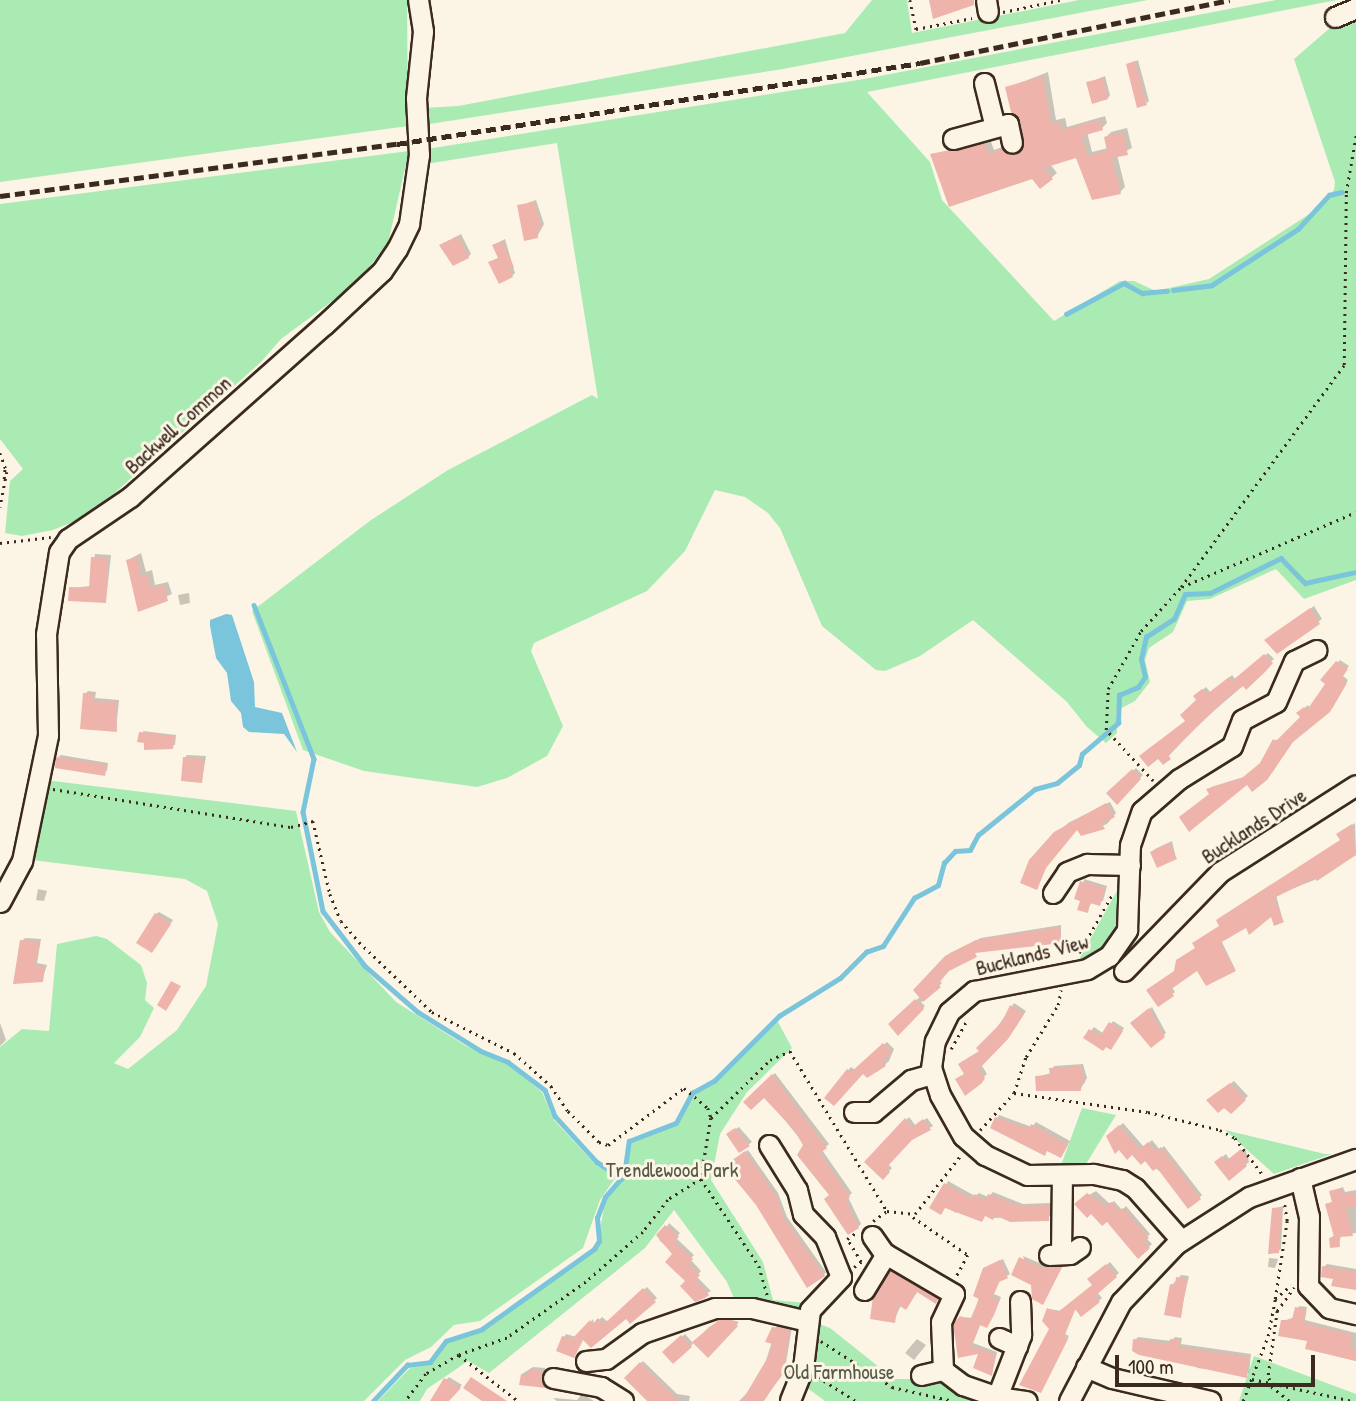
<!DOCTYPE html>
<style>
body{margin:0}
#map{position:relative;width:1356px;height:1401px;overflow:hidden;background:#fcf5e5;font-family:"Patrick Hand",sans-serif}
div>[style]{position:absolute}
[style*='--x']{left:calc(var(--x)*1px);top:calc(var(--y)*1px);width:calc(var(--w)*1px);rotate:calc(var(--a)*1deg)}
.green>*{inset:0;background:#aaebb4}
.water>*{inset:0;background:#7ac5db}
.shadow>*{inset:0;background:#0003}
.stream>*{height:4.5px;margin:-2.25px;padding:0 2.25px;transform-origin:2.25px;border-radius:2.25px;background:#7ac5db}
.building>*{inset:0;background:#eeb3ab}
.path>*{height:2.5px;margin-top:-1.25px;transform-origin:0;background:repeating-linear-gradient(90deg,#3b2a1e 0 2px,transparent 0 7px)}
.roads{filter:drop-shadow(2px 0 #3b2a1e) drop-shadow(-2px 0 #3b2a1e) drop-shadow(0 2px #3b2a1e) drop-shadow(0 -2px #3b2a1e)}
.minor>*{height:19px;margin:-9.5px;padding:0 9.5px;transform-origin:9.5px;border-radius:9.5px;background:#fcf5e5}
.rail>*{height:4.5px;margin-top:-2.25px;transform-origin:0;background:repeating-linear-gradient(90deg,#3b2a1e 0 10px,transparent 0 15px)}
span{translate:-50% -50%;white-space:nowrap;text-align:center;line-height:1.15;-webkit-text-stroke:6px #fcf5e5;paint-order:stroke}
.street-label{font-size:21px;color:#3b2a1e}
.park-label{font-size:21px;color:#575a44}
.scale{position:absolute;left:1115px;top:1355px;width:200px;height:32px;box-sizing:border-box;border:4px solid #3b2a1e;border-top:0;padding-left:9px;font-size:21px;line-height:24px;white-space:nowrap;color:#3b2a1e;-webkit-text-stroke:5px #fcf5e5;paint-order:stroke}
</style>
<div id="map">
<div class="green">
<div style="clip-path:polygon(0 0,407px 0,408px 126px,0 182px)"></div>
<div style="clip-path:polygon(872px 0,907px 0,912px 33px,1079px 0,1148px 0,783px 69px,423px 125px,424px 108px,458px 106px,845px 33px)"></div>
<div style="clip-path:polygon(1276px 0,1337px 0,867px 92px,930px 162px,942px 200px,1054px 321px,1120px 281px,1134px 281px,1156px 291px,1209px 279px,1314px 211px,1334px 190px,1335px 182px,1294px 59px,1338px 21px,1356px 14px,1356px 580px,1304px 599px,1276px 569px,1210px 599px,1187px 601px,1173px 632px,1149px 648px,1145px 660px,1150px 682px,1135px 701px,1116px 711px,1117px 733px,1106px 743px,1087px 727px,1067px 702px,973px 620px,920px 656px,885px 671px,876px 670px,822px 626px,780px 528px,768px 513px,745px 497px,715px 490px,685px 551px,647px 591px,534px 643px,531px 651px,563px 726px,547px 756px,507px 778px,477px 787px,364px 771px,303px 750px,252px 611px,371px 520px,448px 470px,592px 395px,598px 399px,557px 143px,426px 164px,427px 149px,864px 79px)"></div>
<div style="clip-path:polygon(409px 151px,388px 243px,358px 282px,281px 339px,261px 362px,90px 515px,53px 530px,22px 536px,5px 533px,10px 481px,23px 469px,0 439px,0 204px)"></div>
<div style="clip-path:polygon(45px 780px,296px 811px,319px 912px,330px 932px,396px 1002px,466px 1046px,508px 1064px,542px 1092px,554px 1120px,594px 1163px,616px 1177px,600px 1200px,583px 1248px,480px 1321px,454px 1325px,431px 1347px,405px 1360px,364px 1401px,0 1401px,0 1047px,22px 1029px,49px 1031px,57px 944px,96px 936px,107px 939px,141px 965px,147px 983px,145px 1000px,154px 1008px,140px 1037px,114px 1063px,128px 1069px,177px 1030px,206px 986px,218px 924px,207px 891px,185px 879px,32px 860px)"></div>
<div style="clip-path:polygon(1119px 887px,1121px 925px,1096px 957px,1077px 963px)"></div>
<div style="clip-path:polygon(777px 1020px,792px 1048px,747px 1092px,720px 1134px,711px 1180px,763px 1262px,773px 1300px,807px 1303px,804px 1318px,736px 1303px,727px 1282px,674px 1210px,645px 1248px,489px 1373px,468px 1361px,427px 1389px,420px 1401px,378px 1401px,410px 1368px,431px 1364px,449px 1342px,483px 1331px,596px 1250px,606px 1197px,625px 1178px,631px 1142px,678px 1125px,693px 1096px,715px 1083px)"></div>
<div style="clip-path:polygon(1082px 1108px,1116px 1115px,1086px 1164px,1060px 1168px)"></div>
<div style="clip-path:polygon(1225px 1130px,1325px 1154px,1332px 1154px,1274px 1174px)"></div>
<div style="clip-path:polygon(814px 1322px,830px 1328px,894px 1379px,940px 1379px,988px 1401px,825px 1401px,803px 1385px)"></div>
<div style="clip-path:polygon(1254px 1356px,1356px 1394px,1356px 1401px,1239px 1401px)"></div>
</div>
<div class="water">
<div style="clip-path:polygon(226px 614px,232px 615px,254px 682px,255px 707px,282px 713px,297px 752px,284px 734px,249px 732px,243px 727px,241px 713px,231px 701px,227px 673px,216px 658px,210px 626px,210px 620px)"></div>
</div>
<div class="shadow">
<div style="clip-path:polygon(1138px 60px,1149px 101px,1147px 103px,1128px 65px)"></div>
<div style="clip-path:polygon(1048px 72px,1056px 120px,1065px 118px,1067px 127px,1105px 116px,1107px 123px,1102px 128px,1087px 132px,1092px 152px,1108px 148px,1106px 137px,1111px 132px,1127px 128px,1132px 148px,1117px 155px,1125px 187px,1120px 192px,1077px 155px,1050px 164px,1057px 173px,1040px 187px,1032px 177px,932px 155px,990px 139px,994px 150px,1008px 145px,1014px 151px,1023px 149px,1022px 121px,1007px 88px)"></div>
<div style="clip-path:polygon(1105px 76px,1110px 95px,1108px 98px,1088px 83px)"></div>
<div style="clip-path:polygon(536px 200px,544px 224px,537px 237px,519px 206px)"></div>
<div style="clip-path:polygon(461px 234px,471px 254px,468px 257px,444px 243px)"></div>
<div style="clip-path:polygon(505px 239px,515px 273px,512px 276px,490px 263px,500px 257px,494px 245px)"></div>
<div style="clip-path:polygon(141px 553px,146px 572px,152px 570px,155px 585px,168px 582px,172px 594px,139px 609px,128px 560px)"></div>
<div style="clip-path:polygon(95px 554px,111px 555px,106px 601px,71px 588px,91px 586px)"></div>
<div style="clip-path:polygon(189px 593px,190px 603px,180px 605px,178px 595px)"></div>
<div style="clip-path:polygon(1314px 606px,1322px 619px,1277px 652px,1269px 638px)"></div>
<div style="clip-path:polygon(1268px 653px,1274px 659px,1201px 722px,1163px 762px,1199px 700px,1196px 696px,1206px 687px,1211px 693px,1232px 675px,1236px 680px)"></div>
<div style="clip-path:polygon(1340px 660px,1349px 666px,1342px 675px,1348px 680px,1333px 707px,1294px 738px,1272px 773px,1211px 794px,1211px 787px,1247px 776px,1263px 763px,1274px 740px,1280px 740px,1302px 718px,1301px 711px,1308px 705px,1310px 708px,1328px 684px,1322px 680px)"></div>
<div style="clip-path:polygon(88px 691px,96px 692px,95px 698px,119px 700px,116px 730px,85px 694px)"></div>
<div style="clip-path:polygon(143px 731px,176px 735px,175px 745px,146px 742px)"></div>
<div style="clip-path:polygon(61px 755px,108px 763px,107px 771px,58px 757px)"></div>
<div style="clip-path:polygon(187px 755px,206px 756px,202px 781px,185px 758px)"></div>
<div style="clip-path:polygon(1136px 768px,1143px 775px,1117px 803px,1108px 793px)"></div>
<div style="clip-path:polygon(1110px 802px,1116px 813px,1107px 824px,1082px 834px,1078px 827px,1048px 863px,1037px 888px,1031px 861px,1068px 823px)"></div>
<div style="clip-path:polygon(1355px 823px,1356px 853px,1317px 879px,1276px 895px,1283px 921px,1271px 914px,1221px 940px,1235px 969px,1207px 984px,1198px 969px,1171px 986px,1175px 992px,1158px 1005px,1176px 971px,1221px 926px,1342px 840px,1341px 832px)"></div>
<div style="clip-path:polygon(1172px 841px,1176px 858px,1152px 852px,1155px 849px)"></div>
<div style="clip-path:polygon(1084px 879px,1107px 886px,1103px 901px,1092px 902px,1087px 911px,1082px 900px)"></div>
<div style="clip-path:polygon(38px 889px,47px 891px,44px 901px,36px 900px)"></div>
<div style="clip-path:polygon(159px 912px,173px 920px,155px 948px,156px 914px)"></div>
<div style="clip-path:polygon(1061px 925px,1061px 942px,978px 951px,948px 969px,939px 980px,942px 983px,921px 1002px,925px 1006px,898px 1033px,890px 1024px,921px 996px,915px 990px,950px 953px,981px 938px)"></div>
<div style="clip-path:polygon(25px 938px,41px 939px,37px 963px,47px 965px,42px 980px,22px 941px)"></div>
<div style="clip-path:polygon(1014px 1003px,1026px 1011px,1011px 1034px,981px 1064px,987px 1074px,966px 1094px,965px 1073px)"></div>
<div style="clip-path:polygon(1152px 1007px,1166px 1033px,1151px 1046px,1132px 1023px)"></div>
<div style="clip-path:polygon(1113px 1021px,1124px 1028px,1113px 1045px,1086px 1037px,1094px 1027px,1104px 1034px)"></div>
<div style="clip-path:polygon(0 1023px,6px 1040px,0 1046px)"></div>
<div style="clip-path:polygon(887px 1042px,894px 1049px,889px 1061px,877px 1072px,863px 1071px,826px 1097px,851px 1067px,855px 1070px)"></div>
<div style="clip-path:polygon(1083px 1064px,1087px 1078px,1080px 1090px,1056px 1091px,1036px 1077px,1051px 1073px,1054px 1066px)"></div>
<div style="clip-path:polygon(775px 1073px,829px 1144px,822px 1150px,852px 1193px,848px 1197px,861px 1224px,858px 1227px,831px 1195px,805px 1145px,765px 1096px,745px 1102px)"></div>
<div style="clip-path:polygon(1234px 1081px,1248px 1096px,1231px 1112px,1211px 1098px)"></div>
<div style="clip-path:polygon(999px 1115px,1032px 1127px,1036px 1122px,1070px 1141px,1061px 1156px,997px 1118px)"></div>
<div style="clip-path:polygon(909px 1117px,916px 1126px,927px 1118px,933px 1126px,912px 1138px,888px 1164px,892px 1168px,883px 1177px,866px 1162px)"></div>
<div style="clip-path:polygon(1123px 1123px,1144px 1147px,1152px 1140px,1160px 1150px,1164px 1146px,1202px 1195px,1199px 1198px,1108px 1136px)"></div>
<div style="clip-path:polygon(739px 1127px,752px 1142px,739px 1151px,731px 1132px)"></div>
<div style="clip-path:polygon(1245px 1148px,1249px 1162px,1229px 1178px,1216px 1162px,1226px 1154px,1230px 1160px)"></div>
<div style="clip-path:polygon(748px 1150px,778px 1193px,787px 1217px,826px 1272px,824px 1275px,729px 1164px)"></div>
<div style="clip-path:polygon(948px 1181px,975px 1196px,979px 1193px,988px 1197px,993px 1192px,1023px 1204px,1052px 1203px,1051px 1216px,993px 1218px,960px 1209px,956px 1213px,945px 1206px,932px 1208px)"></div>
<div style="clip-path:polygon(1343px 1187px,1345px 1192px,1356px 1190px,1356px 1233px,1341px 1235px,1339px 1245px,1330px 1238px,1335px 1235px,1327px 1205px,1333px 1201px,1331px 1192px)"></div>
<div style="clip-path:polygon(1096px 1191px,1110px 1204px,1114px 1201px,1122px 1210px,1126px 1206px,1150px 1234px,1146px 1238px,1152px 1244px,1138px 1256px,1107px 1220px,1079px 1201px)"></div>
<div style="clip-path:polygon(1283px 1206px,1281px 1249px,1278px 1251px,1274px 1209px)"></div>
<div style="clip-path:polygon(669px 1223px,680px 1233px,676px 1238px,694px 1255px,690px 1259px,701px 1271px,696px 1276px,711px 1291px,695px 1300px,675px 1254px,659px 1240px)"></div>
<div style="clip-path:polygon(1023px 1256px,1044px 1265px,1063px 1265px,1045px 1300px,1033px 1284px)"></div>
<div style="clip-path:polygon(1269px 1258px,1278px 1259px,1275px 1268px,1268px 1267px)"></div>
<div style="clip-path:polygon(1003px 1259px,1010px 1274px,1000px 1280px,994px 1294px,1001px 1297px,996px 1310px,989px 1323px,981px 1323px,973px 1343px,997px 1352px,992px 1374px,981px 1352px,960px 1356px,962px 1317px,973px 1318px,988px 1266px)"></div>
<div style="clip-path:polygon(1110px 1262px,1119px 1273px,1097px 1292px,1102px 1298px,1082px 1315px,1076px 1308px,1065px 1334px,1069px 1336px,1041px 1391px,1051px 1329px,1049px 1309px,1062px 1311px,1094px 1285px,1090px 1279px)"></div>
<div style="clip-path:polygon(1327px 1264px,1356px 1269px,1356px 1288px,1335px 1278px,1324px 1267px)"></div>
<div style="clip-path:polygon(896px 1267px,942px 1294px,936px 1302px,918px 1291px,906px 1308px,901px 1305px,894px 1321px,891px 1272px)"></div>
<div style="clip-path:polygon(1181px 1275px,1189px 1276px,1180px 1316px,1172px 1285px)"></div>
<div style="clip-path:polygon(647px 1287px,657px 1298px,630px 1321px,626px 1316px,583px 1338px,574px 1356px,564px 1337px,566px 1334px,576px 1337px,593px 1319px,594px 1325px,602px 1317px,608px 1322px)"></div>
<div style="clip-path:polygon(1299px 1306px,1307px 1307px,1305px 1320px,1356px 1333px,1356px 1361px,1332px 1355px,1283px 1321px,1295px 1317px)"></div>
<div style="clip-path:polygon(724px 1318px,739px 1322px,708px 1356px,694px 1342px,691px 1346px,665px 1352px,685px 1334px,693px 1343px,709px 1327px)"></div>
<div style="clip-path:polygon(777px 1325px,792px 1327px,785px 1369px,764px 1401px,739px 1401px,760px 1380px)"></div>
<div style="clip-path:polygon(1138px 1337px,1171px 1341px,1175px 1337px,1182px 1338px,1181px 1344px,1251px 1354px,1249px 1373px,1197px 1368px,1198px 1363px,1135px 1340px)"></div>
<div style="clip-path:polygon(917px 1339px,926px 1345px,914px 1360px,905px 1353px)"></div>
<div style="clip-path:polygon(643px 1361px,677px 1394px,690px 1396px,689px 1401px,652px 1401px,627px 1378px)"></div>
<div style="clip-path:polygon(533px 1367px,545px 1368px,546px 1386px,521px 1383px,522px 1374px)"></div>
<div style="clip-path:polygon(449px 1377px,462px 1385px,447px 1401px,441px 1401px,440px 1386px)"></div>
<div style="clip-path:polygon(582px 1394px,594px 1401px,557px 1401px,553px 1398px,577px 1400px)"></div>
</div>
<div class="stream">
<div style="--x:1173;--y:290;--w:39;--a:-7"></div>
<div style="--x:1212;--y:285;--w:103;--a:-33.1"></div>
<div style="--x:1298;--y:229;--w:46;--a:-47.6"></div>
<div style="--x:1329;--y:195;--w:13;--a:-13"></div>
<div style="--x:1066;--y:314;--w:66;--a:-28.1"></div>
<div style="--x:1124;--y:283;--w:21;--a:29"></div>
<div style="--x:1142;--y:293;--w:25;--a:-5"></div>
<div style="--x:254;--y:605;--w:165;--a:68.7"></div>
<div style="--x:314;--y:759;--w:54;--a:101.7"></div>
<div style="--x:303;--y:812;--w:101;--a:78.6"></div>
<div style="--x:323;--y:911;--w:69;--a:52.6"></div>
<div style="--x:365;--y:966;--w:70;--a:41"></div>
<div style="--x:418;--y:1012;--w:74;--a:31.8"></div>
<div style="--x:481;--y:1051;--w:29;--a:22"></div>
<div style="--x:508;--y:1062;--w:46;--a:37.1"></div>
<div style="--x:545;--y:1090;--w:28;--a:69"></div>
<div style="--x:555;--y:1116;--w:62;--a:47.6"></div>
<div style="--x:597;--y:1162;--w:30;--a:33"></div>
<div style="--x:373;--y:1401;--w:50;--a:-46.6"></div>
<div style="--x:407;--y:1365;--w:23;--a:-7"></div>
<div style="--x:430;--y:1362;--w:26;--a:-53"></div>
<div style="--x:446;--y:1341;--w:38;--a:-18"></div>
<div style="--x:482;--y:1329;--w:138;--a:-35.5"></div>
<div style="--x:594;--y:1249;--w:9;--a:-58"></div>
<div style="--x:599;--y:1241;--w:23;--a:-95"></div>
<div style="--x:597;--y:1218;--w:22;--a:-69"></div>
<div style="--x:605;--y:1197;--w:29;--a:-49"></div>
<div style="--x:624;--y:1175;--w:34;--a:-82"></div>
<div style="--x:629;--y:1141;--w:50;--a:-21"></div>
<div style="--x:676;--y:1123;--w:34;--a:-62"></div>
<div style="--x:692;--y:1093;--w:25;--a:-29"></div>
<div style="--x:714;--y:1081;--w:92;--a:-45"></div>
<div style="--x:779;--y:1016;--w:72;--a:-31.9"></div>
<div style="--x:840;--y:978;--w:37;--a:-45"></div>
<div style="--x:866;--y:952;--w:18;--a:-19"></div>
<div style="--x:883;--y:946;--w:57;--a:-57.1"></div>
<div style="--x:914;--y:898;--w:27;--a:-28"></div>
<div style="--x:938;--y:885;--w:23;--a:-75"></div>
<div style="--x:944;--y:863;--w:16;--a:-47"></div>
<div style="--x:955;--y:851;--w:15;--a:-4"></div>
<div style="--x:970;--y:850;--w:17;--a:-62"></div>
<div style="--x:978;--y:835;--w:73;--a:-38.9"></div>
<div style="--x:1035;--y:789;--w:23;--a:-15"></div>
<div style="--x:1057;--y:783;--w:28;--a:-39"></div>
<div style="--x:1079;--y:765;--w:11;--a:-75"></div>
<div style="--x:1082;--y:754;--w:48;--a:-40.7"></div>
<div style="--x:1118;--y:723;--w:28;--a:-88"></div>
<div style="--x:1119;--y:695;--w:21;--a:-23"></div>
<div style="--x:1138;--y:687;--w:12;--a:-55"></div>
<div style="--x:1145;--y:677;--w:18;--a:-103"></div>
<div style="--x:1141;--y:659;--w:23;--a:-77"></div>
<div style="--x:1146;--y:637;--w:33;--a:-33"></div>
<div style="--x:1174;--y:619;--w:27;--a:-66"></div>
<div style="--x:1185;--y:594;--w:25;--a:-2"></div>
<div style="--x:1210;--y:593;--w:79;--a:-26.2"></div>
<div style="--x:1281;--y:558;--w:35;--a:46"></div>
<div style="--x:1305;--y:583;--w:52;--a:-12.2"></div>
</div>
<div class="building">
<div style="clip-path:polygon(929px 0,974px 0,974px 5px,933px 19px)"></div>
<div style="clip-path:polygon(1135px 61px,1147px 105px,1137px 108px,1126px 64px)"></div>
<div style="clip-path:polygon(1043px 76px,1051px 124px,1060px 122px,1062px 130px,1100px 120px,1103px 130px,1082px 136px,1088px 156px,1107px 151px,1104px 137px,1123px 132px,1128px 155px,1112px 158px,1121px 194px,1092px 200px,1076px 158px,1044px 168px,1053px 179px,1040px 189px,1032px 179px,949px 207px,930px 154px,985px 143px,989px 154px,1002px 149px,1009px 155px,1020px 153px,1024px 141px,1020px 121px,1011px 112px,1005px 87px)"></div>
<div style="clip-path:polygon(1103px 78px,1108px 99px,1092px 104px,1086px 82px)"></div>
<div style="clip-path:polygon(534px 202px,542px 228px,537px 229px,538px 238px,524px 241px,517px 205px)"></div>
<div style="clip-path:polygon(458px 236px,469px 258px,453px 266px,439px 245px)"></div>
<div style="clip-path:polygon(502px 241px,514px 267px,509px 268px,513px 277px,499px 284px,488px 262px,498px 258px,492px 245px)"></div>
<div style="clip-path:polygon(91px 557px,108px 558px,106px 603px,68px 601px,69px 587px,89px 588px)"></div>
<div style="clip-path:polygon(137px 557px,141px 576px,147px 574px,151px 588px,164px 585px,168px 601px,138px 612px,126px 560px)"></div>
<div style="clip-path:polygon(1310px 608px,1320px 624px,1277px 654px,1264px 640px)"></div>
<div style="clip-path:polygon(1264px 654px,1273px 663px,1265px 672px,1246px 690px,1243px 686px,1226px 699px,1168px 755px,1171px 759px,1163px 765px,1158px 759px,1148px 767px,1139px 756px,1185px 721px,1180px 715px,1196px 700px,1193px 696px,1202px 689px,1207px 694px,1229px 677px,1232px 681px)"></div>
<div style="clip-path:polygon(1336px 661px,1348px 669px,1341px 679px,1347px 683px,1330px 712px,1293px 742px,1267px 780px,1252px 792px,1247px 785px,1189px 832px,1179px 817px,1209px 794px,1206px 789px,1242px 778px,1260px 763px,1273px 739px,1276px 741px,1300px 717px,1296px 713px,1304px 707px,1307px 710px,1325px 684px,1320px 680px)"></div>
<div style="clip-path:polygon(83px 693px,94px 694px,93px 701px,116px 702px,117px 732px,80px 729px)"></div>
<div style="clip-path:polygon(139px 732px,175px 736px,173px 749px,144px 750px,144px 743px,137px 742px)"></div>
<div style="clip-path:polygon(56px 757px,107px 765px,105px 776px,55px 768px)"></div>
<div style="clip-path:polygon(183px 757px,204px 759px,202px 783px,181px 781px)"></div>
<div style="clip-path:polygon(1132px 769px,1141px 779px,1117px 805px,1106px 793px)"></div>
<div style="clip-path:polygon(1106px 803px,1115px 817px,1102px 824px,1105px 829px,1081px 836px,1077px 830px,1046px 868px,1037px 890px,1020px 883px,1029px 860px,1054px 832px)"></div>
<div style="clip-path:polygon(1352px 824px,1356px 855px,1317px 881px,1315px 878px,1274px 898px,1284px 922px,1274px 926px,1271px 917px,1249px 935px,1246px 928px,1220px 943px,1236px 971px,1206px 986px,1197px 971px,1170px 990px,1174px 996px,1158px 1007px,1146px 990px,1174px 971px,1176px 960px,1195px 948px,1192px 943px,1219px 926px,1216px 920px,1340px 840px,1336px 834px)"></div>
<div style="clip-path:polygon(1169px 843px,1177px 859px,1157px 868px,1150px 852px)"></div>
<div style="clip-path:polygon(1080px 881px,1105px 888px,1100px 906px,1090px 903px,1088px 913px,1077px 910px,1080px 901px,1074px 899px)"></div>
<div style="clip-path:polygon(155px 913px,171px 924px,152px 953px,136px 943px)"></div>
<div style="clip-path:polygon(1059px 927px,1062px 943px,975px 953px,977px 957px,949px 971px,938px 984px,941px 987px,923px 1002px,913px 990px,945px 956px,976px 940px)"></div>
<div style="clip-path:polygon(20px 940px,40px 942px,35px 965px,45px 967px,43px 982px,13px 984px)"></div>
<div style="clip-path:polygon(171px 981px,181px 986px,166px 1011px,157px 1005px)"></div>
<div style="clip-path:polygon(915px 999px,924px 1009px,898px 1036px,888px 1024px)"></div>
<div style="clip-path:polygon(1010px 1005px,1024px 1014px,1008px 1039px,979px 1069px,985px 1078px,982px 1083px,965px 1096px,955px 1079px,964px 1074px,958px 1064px,979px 1051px,976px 1048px,1002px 1022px)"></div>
<div style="clip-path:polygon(1149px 1008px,1165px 1037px,1151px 1048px,1130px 1023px)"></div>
<div style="clip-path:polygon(1109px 1022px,1123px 1031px,1111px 1050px,1106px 1047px,1103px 1051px,1083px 1038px,1089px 1029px,1100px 1036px)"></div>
<div style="clip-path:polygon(883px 1043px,892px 1053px,883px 1061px,886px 1066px,867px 1078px,863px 1074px,834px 1106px,824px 1098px,847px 1069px,851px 1072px)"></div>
<div style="clip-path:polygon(1081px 1066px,1085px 1083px,1080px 1083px,1081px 1091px,1036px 1091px,1035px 1076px,1050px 1075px,1049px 1068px)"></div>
<div style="clip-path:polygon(772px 1074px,827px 1148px,820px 1153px,850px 1197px,846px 1201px,859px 1228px,848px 1235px,824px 1199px,829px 1195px,797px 1155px,803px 1145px,794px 1130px,764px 1098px,751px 1110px,743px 1102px)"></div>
<div style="clip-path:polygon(1230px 1083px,1246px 1100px,1231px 1114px,1224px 1108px,1218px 1113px,1206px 1100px)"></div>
<div style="clip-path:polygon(995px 1117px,1029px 1129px,1031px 1124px,1068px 1145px,1061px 1158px,1047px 1151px,1045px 1156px,990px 1128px)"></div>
<div style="clip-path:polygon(905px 1118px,912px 1127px,923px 1119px,931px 1130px,912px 1140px,886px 1168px,890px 1172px,883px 1180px,864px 1162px)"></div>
<div style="clip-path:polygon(1119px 1125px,1140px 1149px,1148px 1142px,1156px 1151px,1161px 1147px,1201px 1199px,1188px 1209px,1157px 1168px,1153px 1171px,1145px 1161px,1141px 1165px,1132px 1155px,1127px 1160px,1119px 1150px,1115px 1154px,1106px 1136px)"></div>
<div style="clip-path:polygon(735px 1128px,750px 1146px,739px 1153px,726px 1134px)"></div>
<div style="clip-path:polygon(1241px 1149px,1249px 1159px,1244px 1162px,1247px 1166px,1229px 1181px,1214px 1162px,1222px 1156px,1226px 1161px)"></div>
<div style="clip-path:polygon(745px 1151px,776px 1196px,785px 1220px,825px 1276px,807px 1288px,756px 1205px,724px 1166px)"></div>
<div style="clip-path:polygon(944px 1183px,972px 1199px,974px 1194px,985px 1200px,988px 1194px,1020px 1206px,1049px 1205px,1049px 1221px,1010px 1222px,995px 1215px,993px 1220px,985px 1216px,982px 1222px,945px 1208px,941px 1215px,929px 1208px)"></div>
<div style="clip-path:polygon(1341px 1188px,1342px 1194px,1356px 1194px,1356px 1206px,1346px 1208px,1353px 1236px,1339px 1237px,1340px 1247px,1330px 1248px,1329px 1238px,1334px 1237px,1325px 1204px,1332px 1202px,1329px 1191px)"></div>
<div style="clip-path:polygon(1087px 1193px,1106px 1206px,1111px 1202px,1119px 1211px,1123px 1208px,1149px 1238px,1144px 1242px,1150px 1248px,1138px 1259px,1107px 1222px,1102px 1226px,1091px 1214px,1087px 1218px,1074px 1204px)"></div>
<div style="clip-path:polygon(1282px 1207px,1279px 1253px,1268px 1254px,1272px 1208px)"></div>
<div style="clip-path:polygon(665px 1225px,679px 1237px,674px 1241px,693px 1259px,689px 1263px,700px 1275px,695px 1280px,709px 1295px,705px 1298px,695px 1302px,680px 1286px,685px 1281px,665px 1262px,672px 1254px,656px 1235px)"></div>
<div style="clip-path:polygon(1019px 1257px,1041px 1267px,1062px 1267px,1043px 1305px,1032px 1299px,1031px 1285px,1011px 1275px)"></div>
<div style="clip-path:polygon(1000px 1260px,1008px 1278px,999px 1282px,992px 1297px,999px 1300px,994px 1315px,987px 1328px,980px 1325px,971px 1346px,995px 1354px,992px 1376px,973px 1368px,978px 1354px,958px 1358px,953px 1324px,960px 1316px,970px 1320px,979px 1299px,973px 1296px,983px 1268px)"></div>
<div style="clip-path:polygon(1106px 1264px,1117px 1277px,1095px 1296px,1100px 1302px,1081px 1317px,1075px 1309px,1064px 1337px,1068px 1339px,1041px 1393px,1019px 1385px,1049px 1329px,1042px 1321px,1047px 1308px,1058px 1312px,1092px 1285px,1087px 1279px)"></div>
<div style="clip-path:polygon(1322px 1266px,1356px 1272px,1356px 1290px,1331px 1286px,1333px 1279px,1321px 1277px)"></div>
<div style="clip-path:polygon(890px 1271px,938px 1299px,936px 1304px,917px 1292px,906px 1310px,898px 1305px,895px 1323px,870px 1319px,873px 1297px)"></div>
<div style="clip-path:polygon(1176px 1277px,1187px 1279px,1181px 1318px,1164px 1315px,1170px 1284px,1175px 1285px)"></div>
<div style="clip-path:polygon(643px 1288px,656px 1302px,630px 1324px,626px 1319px,591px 1348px,583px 1340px,574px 1358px,556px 1351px,562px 1336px,572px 1339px,590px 1320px,591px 1326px,598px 1318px,604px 1324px)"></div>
<div style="clip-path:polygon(1295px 1307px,1306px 1309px,1303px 1323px,1352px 1335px,1350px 1347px,1356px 1349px,1356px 1361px,1305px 1349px,1307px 1341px,1278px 1336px,1281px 1320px,1292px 1320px)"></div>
<div style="clip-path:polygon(719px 1320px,732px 1320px,738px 1326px,708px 1358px,692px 1342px)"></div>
<div style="clip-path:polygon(772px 1327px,790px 1329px,783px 1374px,763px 1401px,742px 1401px,768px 1357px,773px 1344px,765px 1342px)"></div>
<div style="clip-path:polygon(681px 1335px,692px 1347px,673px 1364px,662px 1352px)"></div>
<div style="clip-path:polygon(1133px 1339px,1169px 1344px,1170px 1339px,1180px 1340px,1179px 1347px,1249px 1357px,1247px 1378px,1139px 1355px,1132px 1351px)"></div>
<div style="clip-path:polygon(640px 1362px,679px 1401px,647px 1401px,624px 1378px)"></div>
<div style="clip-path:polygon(529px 1369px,543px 1371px,541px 1381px,546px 1388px,519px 1385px,521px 1374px,528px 1375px)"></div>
<div style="clip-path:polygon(471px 1377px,507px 1401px,482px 1401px,463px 1388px)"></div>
<div style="clip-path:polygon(444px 1378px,461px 1388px,449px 1401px,430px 1401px)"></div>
</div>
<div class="path">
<div style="--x:910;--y:0;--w:30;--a:78"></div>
<div style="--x:916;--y:29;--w:57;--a:-11.1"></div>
<div style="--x:1003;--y:12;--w:58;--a:-11.9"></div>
<div style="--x:0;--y:453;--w:20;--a:70"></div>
<div style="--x:7;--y:472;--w:36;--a:101"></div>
<div style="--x:4;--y:479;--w:13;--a:-86"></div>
<div style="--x:0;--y:543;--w:51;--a:-6.7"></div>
<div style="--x:1182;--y:587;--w:189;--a:-23.3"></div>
<div style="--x:1153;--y:781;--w:69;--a:-132.7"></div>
<div style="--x:1106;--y:730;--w:41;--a:-87.2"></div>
<div style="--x:1108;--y:689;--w:67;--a:-60.4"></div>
<div style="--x:1141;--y:631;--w:59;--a:-47.7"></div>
<div style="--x:1181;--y:587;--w:275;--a:-53.7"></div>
<div style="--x:1344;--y:365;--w:172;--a:-89.3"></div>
<div style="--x:1346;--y:193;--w:59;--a:-80.2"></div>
<div style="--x:53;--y:789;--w:241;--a:9.1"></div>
<div style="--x:291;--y:827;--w:23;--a:-15"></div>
<div style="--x:313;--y:821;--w:75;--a:76.9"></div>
<div style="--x:330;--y:894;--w:29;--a:68"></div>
<div style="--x:341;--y:921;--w:28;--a:49"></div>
<div style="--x:359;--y:942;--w:101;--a:43.8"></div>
<div style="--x:432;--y:1012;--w:92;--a:26.6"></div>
<div style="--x:514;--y:1053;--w:50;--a:41.7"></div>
<div style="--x:551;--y:1086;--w:30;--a:56"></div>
<div style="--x:568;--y:1111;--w:44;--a:45"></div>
<div style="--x:599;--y:1142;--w:9;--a:18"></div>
<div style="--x:608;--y:1145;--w:95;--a:-36.9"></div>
<div style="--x:684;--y:1088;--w:31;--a:40"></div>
<div style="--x:708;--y:1108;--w:10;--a:73"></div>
<div style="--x:711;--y:1118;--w:62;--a:99.3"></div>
<div style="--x:701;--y:1179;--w:39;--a:148"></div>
<div style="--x:668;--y:1200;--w:41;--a:128"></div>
<div style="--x:643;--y:1232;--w:76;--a:138.7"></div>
<div style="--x:586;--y:1282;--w:97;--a:144.7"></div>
<div style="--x:507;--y:1338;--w:51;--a:160.5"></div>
<div style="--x:459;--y:1355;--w:38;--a:150"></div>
<div style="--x:426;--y:1374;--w:34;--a:127"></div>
<div style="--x:1079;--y:953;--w:67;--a:-60.4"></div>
<div style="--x:951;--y:1049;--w:35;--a:-61"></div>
<div style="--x:1014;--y:1093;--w:135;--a:8.1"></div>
<div style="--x:1148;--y:1112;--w:74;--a:14"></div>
<div style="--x:1220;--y:1130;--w:17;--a:28"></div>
<div style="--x:1235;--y:1138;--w:46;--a:52.9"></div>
<div style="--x:711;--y:1118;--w:83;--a:-44.5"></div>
<div style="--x:770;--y:1060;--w:22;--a:-24"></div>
<div style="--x:790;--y:1051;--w:187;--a:58.8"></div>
<div style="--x:887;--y:1211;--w:28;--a:6"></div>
<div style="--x:915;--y:1214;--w:75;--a:-52.1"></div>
<div style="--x:980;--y:1130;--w:50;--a:-47.4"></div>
<div style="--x:1014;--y:1093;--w:38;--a:-72"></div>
<div style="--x:1026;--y:1057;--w:61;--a:-58.4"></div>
<div style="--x:1058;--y:1005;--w:15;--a:-79"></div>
<div style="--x:701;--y:1179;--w:105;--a:56.3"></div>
<div style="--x:759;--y:1266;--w:32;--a:74"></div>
<div style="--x:913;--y:1217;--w:67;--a:34.6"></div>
<div style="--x:968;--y:1255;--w:24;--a:118"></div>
<div style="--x:873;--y:1221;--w:17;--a:-36"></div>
<div style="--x:854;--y:1267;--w:9;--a:-36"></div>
<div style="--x:861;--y:1262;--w:27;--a:-121"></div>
<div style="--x:847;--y:1239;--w:11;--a:-34"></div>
<div style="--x:1275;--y:1299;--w:79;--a:-81.3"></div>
<div style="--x:1287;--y:1221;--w:18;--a:-99"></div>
<div style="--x:821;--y:1341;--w:85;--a:32.9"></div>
<div style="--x:892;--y:1387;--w:63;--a:12.9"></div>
<div style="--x:459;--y:1355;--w:75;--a:37.9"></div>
<div style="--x:818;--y:1377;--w:45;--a:32.3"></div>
<div style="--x:1252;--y:1379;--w:103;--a:12.3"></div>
<div style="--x:1243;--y:1401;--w:70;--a:-69"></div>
<div style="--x:1268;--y:1336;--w:38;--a:-79"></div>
<div style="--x:1275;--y:1299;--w:21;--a:-41"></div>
<div style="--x:1289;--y:1401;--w:23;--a:-142"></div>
<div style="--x:1271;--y:1387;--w:12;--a:-104"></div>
<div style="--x:1268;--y:1375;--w:65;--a:-82"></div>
<div style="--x:1277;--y:1311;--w:29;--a:-54"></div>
</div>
<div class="roads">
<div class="minor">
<div style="--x:986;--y:0;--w:12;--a:81"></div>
<div style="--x:1335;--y:17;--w:23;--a:-23"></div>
<div style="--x:984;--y:83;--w:45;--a:76"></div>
<div style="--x:953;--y:139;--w:57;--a:-15.3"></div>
<div style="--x:1008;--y:124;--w:19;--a:78"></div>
<div style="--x:1053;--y:893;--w:25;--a:-56"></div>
<div style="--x:1067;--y:872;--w:22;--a:-22"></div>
<div style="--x:1087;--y:864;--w:43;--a:1.3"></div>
<div style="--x:0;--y:902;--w:47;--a:-61.8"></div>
<div style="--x:22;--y:861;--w:129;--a:-78.3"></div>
<div style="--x:48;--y:735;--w:101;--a:-91.1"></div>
<div style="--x:46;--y:634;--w:83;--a:-81"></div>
<div style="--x:59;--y:552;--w:16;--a:-55"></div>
<div style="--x:68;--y:539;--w:75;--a:-34.1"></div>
<div style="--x:130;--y:497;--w:259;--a:-41.6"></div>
<div style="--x:324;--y:325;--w:79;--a:-43"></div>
<div style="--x:382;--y:271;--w:27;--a:-56"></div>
<div style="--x:397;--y:249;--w:28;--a:-64"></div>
<div style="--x:409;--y:224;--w:70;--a:-81.8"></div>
<div style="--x:419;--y:155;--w:57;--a:-93"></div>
<div style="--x:416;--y:98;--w:67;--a:-84"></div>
<div style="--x:423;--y:31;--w:31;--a:-99"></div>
<div style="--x:1124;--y:971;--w:138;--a:-45.9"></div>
<div style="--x:1220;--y:872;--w:161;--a:-32.6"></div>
<div style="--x:854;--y:1112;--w:19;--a:0"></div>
<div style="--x:873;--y:1112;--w:50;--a:-40.1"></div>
<div style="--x:911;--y:1080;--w:22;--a:-16"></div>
<div style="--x:769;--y:1145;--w:53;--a:58.1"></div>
<div style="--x:797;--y:1190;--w:25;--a:76"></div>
<div style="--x:803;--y:1214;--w:32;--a:46"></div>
<div style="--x:825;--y:1237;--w:43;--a:68.2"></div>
<div style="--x:841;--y:1277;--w:45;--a:133.2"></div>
<div style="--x:810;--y:1310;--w:58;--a:96.9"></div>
<div style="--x:803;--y:1368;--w:35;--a:112"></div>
<div style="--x:1300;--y:1178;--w:39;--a:77"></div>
<div style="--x:1309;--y:1216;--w:70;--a:90.8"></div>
<div style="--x:1308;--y:1286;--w:30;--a:46"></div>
<div style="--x:1329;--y:1308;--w:28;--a:13"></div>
<div style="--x:872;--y:1236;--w:21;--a:55"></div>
<div style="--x:884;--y:1253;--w:81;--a:30.4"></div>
<div style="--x:954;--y:1294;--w:31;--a:115"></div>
<div style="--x:941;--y:1322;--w:48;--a:87.6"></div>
<div style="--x:943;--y:1370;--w:25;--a:37"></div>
<div style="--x:963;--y:1385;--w:36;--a:19"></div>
<div style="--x:1181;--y:1240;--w:69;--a:-131.5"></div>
<div style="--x:1135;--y:1188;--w:15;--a:-148"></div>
<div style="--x:1122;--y:1180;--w:30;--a:-168"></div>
<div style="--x:1093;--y:1174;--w:66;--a:179.1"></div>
<div style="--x:1027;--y:1175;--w:47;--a:-154.5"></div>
<div style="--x:985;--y:1155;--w:29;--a:-139"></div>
<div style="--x:963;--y:1136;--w:47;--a:-119.3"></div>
<div style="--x:940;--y:1095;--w:28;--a:-108"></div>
<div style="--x:931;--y:1068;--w:27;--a:-82"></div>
<div style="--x:935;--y:1041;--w:32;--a:-64"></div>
<div style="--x:949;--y:1012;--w:33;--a:-40"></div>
<div style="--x:974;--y:991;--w:115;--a:-11"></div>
<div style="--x:1087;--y:969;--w:26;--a:-31"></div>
<div style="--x:1109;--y:956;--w:32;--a:-55"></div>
<div style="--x:1127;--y:930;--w:85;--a:-88"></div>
<div style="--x:1130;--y:845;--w:36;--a:-71"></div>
<div style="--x:1142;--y:811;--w:49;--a:-40.9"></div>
<div style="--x:1179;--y:779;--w:62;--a:-31.9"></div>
<div style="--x:1232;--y:746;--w:28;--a:-69"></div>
<div style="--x:1242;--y:720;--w:38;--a:-28"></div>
<div style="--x:1276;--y:702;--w:45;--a:-66.3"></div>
<div style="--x:1294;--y:661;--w:25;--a:-26"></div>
<div style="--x:1061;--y:1254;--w:78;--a:-89.3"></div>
<div style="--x:1049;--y:1255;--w:21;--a:-3"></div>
<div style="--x:1070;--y:1254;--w:12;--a:-35"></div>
<div style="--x:864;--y:1290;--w:42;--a:-58.6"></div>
<div style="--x:1020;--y:1301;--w:34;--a:88"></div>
<div style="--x:1021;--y:1335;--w:66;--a:111.2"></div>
<div style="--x:997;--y:1397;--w:30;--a:8"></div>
<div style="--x:999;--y:1338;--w:20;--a:24"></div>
<div style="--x:586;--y:1361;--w:20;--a:-6"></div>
<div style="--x:606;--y:1359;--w:44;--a:-35.8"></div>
<div style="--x:642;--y:1333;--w:77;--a:-18.9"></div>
<div style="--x:715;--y:1308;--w:37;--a:0"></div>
<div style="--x:752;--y:1308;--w:57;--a:13.3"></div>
<div style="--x:1086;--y:1367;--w:28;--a:23"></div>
<div style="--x:1112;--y:1378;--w:101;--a:13.2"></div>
<div style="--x:921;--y:1375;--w:23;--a:-13"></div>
<div style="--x:553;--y:1378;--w:49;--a:10.6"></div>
<div style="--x:601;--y:1387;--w:26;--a:32"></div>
<div style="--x:1069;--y:1401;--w:112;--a:-62.3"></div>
<div style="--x:1121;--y:1302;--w:80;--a:-46.5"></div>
<div style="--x:1176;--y:1244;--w:87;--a:-32.8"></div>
<div style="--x:1249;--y:1197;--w:114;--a:-19.6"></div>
</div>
</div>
<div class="rail">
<div style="--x:0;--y:196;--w:400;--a:-7.5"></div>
<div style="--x:397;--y:144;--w:529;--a:-8.8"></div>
<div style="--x:920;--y:63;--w:316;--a:-11.5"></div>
</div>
<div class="street-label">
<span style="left:178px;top:425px;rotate:-42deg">Backwell Common</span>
<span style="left:1254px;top:826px;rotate:-33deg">Bucklands Drive</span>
<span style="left:1032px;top:955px;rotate:-14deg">Bucklands View</span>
</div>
<div class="park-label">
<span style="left:672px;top:1170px">Trendlewood Park</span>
<span style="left:839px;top:1372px">Old Farmhouse</span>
</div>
<div class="scale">100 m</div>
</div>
